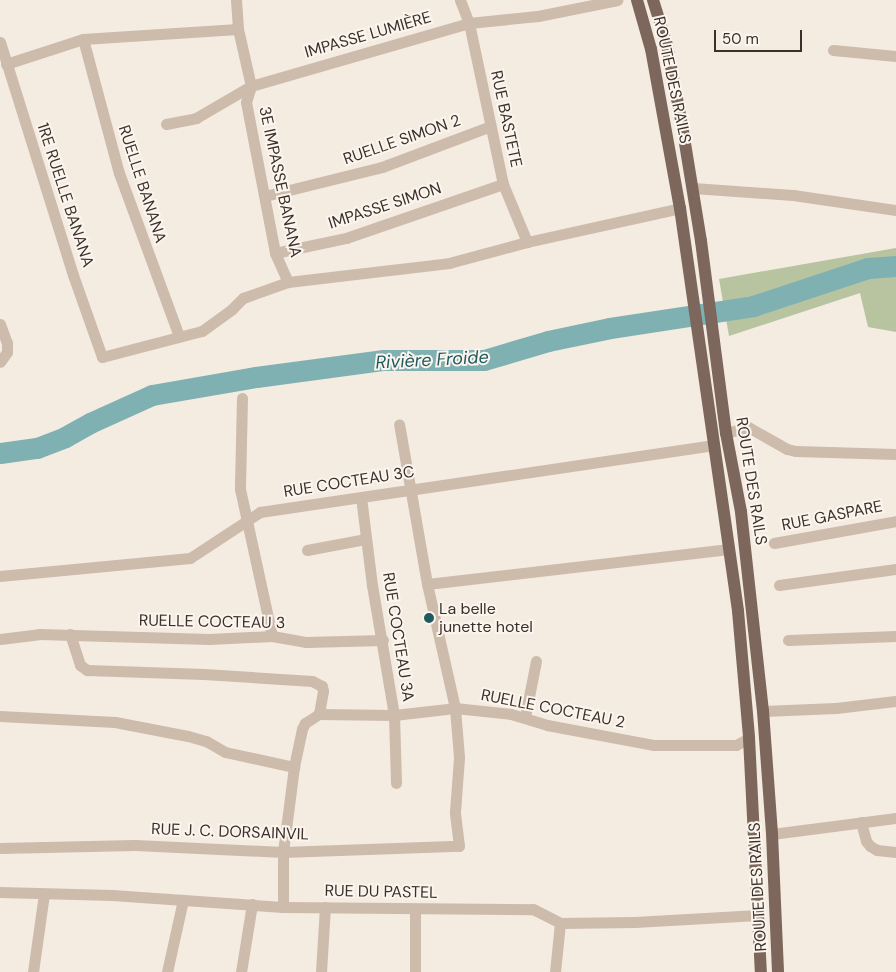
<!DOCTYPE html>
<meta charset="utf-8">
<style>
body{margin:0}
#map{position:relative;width:896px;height:972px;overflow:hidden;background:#f4ebe1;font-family:"DM Sans",sans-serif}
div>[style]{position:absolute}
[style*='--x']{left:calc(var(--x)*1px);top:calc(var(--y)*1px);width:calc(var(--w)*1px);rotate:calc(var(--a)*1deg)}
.green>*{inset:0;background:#b8c4a0}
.river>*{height:21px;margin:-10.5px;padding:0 10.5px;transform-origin:10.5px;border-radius:10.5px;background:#7fb0b2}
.minor>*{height:11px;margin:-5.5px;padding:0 5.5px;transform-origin:5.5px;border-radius:5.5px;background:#cdbbac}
.primary>*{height:12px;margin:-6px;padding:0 6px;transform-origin:6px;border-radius:6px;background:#7d675c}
.dots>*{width:14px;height:14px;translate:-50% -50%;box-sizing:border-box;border:2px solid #fbf5ee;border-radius:50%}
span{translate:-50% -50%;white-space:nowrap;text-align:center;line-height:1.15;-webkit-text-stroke:4px #fbf5ee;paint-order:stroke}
.street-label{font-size:16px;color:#3b302b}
.poi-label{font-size:16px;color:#3b302b}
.left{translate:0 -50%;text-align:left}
.water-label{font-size:18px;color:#1f5a5e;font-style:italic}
.scale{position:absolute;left:714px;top:30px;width:88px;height:22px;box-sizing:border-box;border:2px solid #3b302b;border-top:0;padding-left:6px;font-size:15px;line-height:18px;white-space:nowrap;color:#3b302b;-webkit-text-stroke:4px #fbf5ee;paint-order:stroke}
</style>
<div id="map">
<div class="green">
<div style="clip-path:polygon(896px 248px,896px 332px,868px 327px,860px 293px,729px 336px,719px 279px)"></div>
</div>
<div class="river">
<div style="--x:0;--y:453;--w:37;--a:-8"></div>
<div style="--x:37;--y:448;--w:30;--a:-21"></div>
<div style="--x:65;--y:437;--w:29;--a:-29"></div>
<div style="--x:90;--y:423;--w:68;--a:-24.3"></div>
<div style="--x:152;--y:395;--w:106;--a:-9.8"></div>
<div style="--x:256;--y:377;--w:129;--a:-7.6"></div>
<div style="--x:384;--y:360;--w:100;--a:0"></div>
<div style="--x:484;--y:360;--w:67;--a:-16.5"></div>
<div style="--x:548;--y:341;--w:63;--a:-11.8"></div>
<div style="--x:610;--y:328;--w:145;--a:-8.7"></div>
<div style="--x:753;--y:306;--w:121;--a:-18.3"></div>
<div style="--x:868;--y:268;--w:28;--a:-4"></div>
</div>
<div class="minor">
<div style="--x:236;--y:0;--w:29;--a:86"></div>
<div style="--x:238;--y:29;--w:58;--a:77.2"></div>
<div style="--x:251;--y:86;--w:17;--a:107"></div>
<div style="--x:246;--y:102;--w:154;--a:79.1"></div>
<div style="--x:275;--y:253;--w:32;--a:66"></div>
<div style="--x:460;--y:0;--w:25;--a:69"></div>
<div style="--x:469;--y:23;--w:165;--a:78.1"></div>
<div style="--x:503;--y:184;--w:63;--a:67.5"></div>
<div style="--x:83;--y:39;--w:139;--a:75"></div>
<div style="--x:119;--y:173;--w:174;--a:69.8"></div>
<div style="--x:0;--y:42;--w:244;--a:72.6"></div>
<div style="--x:73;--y:275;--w:87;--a:70.5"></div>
<div style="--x:102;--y:357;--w:103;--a:-14.6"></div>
<div style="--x:202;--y:331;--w:37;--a:-36"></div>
<div style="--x:232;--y:309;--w:16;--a:-45"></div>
<div style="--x:243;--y:298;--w:48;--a:-19.6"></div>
<div style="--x:288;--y:282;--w:162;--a:-6.7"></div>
<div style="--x:449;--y:263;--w:81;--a:-15.1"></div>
<div style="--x:527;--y:242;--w:157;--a:-12.5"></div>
<div style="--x:833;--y:50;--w:63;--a:5.4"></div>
<div style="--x:6;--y:64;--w:81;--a:-18"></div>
<div style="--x:83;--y:39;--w:155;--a:-3.7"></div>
<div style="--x:166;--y:124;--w:31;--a:-11"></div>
<div style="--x:196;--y:118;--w:64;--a:-30.2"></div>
<div style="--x:251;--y:86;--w:227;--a:-16.1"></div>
<div style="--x:469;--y:23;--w:69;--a:-5.8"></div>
<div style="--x:538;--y:16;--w:81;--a:-11.4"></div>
<div style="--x:693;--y:188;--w:100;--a:4"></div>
<div style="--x:793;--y:195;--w:104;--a:8.3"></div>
<div style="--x:265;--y:196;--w:121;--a:-13.9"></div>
<div style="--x:382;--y:167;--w:116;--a:-20.6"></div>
<div style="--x:275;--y:253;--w:73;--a:-11.9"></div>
<div style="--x:346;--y:238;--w:166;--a:-19"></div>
<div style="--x:0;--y:324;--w:20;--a:70"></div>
<div style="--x:7;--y:343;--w:9;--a:90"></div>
<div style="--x:7;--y:352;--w:12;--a:125"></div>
<div style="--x:242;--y:398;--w:91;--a:91.3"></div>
<div style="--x:240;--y:489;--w:150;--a:77.7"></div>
<div style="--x:726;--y:433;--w:23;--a:-15"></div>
<div style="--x:748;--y:427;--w:45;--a:29.4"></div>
<div style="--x:787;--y:449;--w:9;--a:13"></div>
<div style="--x:796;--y:451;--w:100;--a:1.7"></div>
<div style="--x:361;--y:497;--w:89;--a:82.9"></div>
<div style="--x:372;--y:585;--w:132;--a:80.4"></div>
<div style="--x:394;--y:715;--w:68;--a:88.3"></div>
<div style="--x:774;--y:543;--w:124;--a:-10.2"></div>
<div style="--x:307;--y:550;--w:60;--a:-10.6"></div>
<div style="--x:0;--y:576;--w:191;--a:-5.4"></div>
<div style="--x:190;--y:558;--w:84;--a:-33.3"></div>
<div style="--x:260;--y:512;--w:459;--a:-8.4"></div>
<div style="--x:427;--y:584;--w:304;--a:-6.6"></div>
<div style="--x:779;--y:585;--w:118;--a:-7.8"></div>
<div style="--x:70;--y:634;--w:33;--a:72"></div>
<div style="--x:80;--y:665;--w:9;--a:36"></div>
<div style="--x:87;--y:670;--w:117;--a:2"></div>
<div style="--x:204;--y:674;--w:108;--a:3.7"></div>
<div style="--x:312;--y:681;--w:11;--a:27"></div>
<div style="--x:322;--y:686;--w:5;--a:79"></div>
<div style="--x:323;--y:691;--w:23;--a:100"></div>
<div style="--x:319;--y:714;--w:17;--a:147"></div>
<div style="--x:305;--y:723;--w:7;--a:117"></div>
<div style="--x:302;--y:729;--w:39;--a:102"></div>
<div style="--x:294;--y:767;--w:86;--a:97.4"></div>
<div style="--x:283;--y:852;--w:55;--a:90"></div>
<div style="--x:0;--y:639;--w:39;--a:-7"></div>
<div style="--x:39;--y:634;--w:170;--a:1.7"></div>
<div style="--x:209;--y:639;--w:63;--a:-2.7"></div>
<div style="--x:272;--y:636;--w:35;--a:10"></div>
<div style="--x:306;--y:642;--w:77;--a:-1.5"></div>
<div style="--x:788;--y:640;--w:108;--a:-2.1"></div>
<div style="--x:763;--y:711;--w:73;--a:-2.4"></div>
<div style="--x:836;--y:708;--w:60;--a:-6.7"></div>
<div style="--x:319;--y:714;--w:75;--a:0.8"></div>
<div style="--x:394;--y:715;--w:61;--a:-6.5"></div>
<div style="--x:455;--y:708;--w:56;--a:6.1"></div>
<div style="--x:511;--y:714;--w:38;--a:17"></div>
<div style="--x:547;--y:725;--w:109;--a:10.6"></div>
<div style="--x:654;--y:745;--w:82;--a:0"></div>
<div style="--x:736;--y:745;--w:15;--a:-28"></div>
<div style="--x:0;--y:716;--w:115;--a:3"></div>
<div style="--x:115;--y:722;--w:74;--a:10.9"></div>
<div style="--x:188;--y:736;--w:19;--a:16"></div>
<div style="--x:206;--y:741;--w:22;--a:30"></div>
<div style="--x:225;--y:752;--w:71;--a:12.3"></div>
<div style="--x:525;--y:717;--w:57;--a:-78.9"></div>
<div style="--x:861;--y:822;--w:20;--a:75"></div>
<div style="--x:866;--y:841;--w:6;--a:51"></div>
<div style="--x:870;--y:846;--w:8;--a:30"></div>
<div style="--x:877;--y:850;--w:19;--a:6"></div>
<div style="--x:772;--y:834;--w:125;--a:-7.4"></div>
<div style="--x:0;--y:848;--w:135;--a:-1.3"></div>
<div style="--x:135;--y:845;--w:148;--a:2.7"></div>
<div style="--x:283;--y:852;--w:176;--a:-2"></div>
<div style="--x:459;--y:846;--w:34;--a:-97"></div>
<div style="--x:455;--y:812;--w:55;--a:-85.8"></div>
<div style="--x:459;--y:757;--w:49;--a:-94.7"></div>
<div style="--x:455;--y:708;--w:127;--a:-102.7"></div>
<div style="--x:427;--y:584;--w:162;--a:-99.9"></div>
<div style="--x:0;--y:892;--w:112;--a:1.5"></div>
<div style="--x:112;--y:895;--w:171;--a:4"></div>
<div style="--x:283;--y:907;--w:250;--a:0.5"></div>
<div style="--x:533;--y:909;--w:30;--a:27"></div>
<div style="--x:560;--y:923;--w:75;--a:-0.8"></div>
<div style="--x:635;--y:922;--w:123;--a:-3.3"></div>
<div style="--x:33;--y:972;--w:79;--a:-82"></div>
<div style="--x:167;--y:972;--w:74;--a:-77.5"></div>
<div style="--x:241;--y:972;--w:69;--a:-80.8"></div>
<div style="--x:321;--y:972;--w:65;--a:-86.5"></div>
<div style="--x:415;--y:972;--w:63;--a:-90"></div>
<div style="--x:555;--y:972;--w:49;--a:-84.2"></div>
</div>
<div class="primary">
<div style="--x:637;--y:0;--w:51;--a:74.1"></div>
<div style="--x:651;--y:49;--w:162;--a:79.7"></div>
<div style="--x:680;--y:208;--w:407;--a:81.8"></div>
<div style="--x:738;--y:611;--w:127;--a:85"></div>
<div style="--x:749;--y:738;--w:234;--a:87.1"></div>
<div style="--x:653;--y:0;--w:47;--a:72.7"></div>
<div style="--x:667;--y:45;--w:81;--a:79.4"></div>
<div style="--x:682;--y:125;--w:118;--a:80.7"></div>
<div style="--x:701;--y:241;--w:194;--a:82.6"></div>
<div style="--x:726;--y:433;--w:80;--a:79.2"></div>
<div style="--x:741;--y:512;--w:200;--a:83.7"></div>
<div style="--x:763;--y:711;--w:123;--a:85.8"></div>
<div style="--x:772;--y:834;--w:138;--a:87.5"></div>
</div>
<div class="dots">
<div style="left:429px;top:618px;background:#1f5a5e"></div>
</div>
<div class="street-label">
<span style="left:368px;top:35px;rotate:-16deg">IMPASSE LUMIÈRE</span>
<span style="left:672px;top:80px;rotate:78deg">ROUTE DES RAILS</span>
<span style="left:506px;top:119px;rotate:78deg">RUE BASTETE</span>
<span style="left:402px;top:140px;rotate:-19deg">RUELLE SIMON 2</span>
<span style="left:280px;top:182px;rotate:78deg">3E IMPASSE BANANA</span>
<span style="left:142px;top:184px;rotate:72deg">RUELLE BANANA</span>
<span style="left:65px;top:195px;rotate:72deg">1RE RUELLE BANANA</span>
<span style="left:385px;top:206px;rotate:-18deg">IMPASSE SIMON</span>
<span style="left:751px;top:481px;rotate:81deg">ROUTE DES RAILS</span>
<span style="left:349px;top:482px;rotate:-9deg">RUE COCTEAU 3C</span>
<span style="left:832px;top:516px;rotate:-11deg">RUE GASPARE</span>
<span style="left:212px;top:622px;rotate:1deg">RUELLE COCTEAU 3</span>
<span style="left:398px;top:637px;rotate:81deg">RUE COCTEAU 3A</span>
<span style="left:553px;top:709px;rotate:11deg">RUELLE COCTEAU 2</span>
<span style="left:230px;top:832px;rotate:2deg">RUE J. C. DORSAINVIL</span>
<span style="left:758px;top:887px;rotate:-93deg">ROUTE DES RAILS</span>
<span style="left:381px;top:892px;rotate:1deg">RUE DU PASTEL</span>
</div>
<div class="poi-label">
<span class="left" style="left:439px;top:618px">La belle<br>junette hotel</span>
</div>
<div class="water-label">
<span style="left:432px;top:360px;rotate:-3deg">Rivière Froide</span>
</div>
<div class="scale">50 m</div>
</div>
